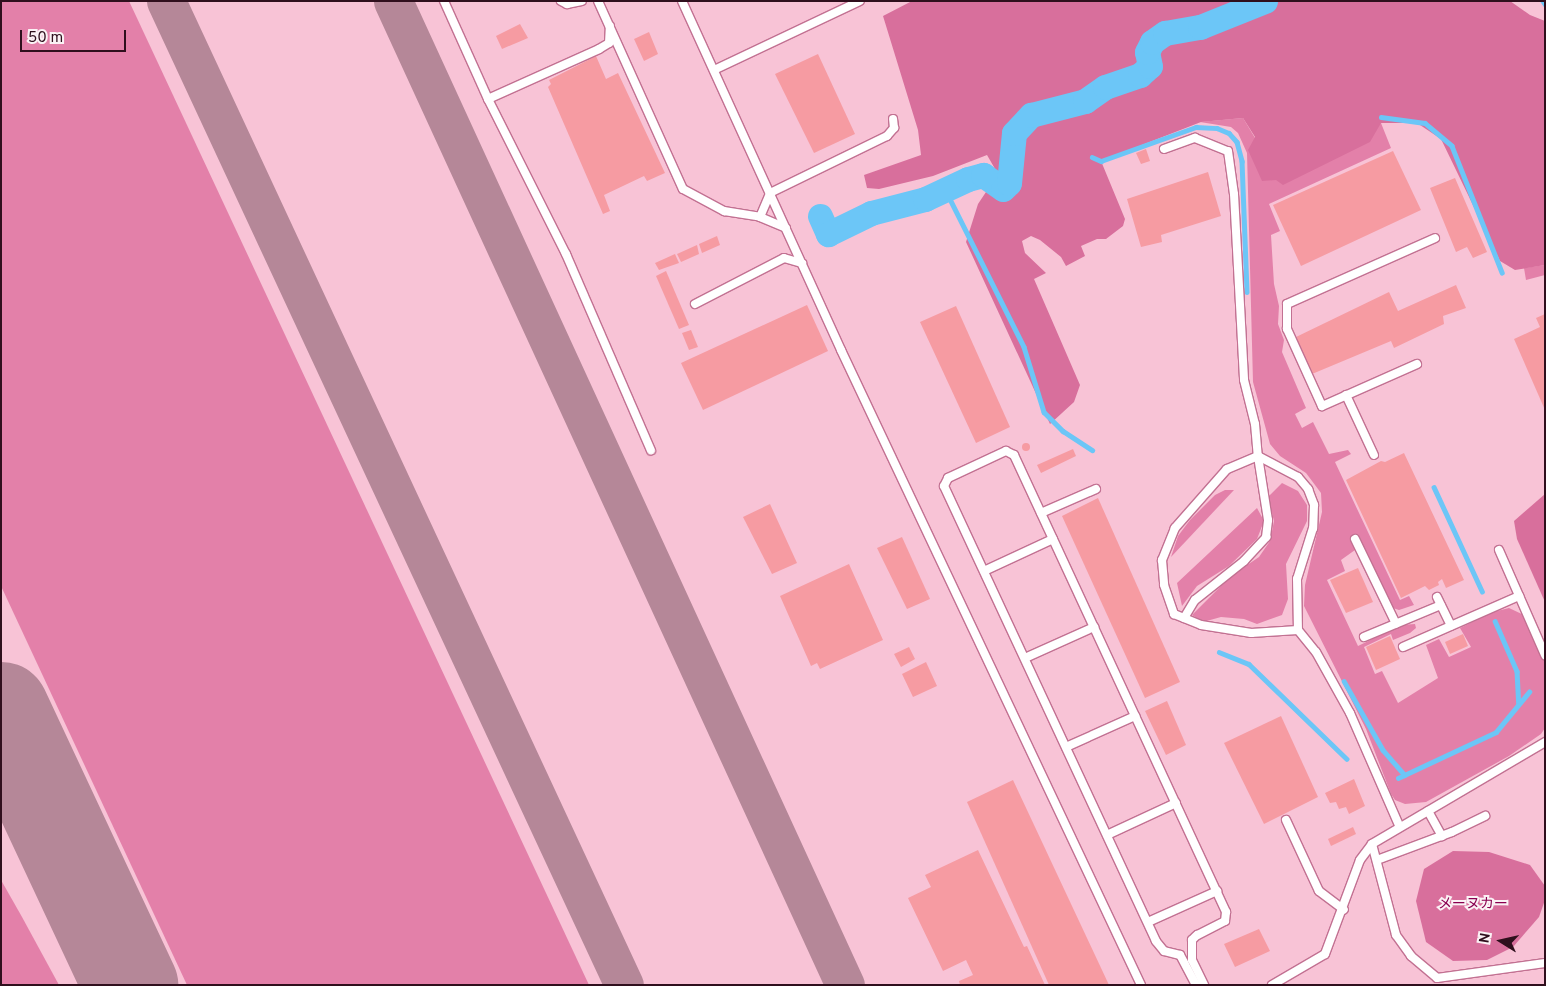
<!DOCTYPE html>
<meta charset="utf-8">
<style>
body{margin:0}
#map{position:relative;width:1546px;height:986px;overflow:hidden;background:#f8c3d6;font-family:Overpass,"Noto Sans JP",sans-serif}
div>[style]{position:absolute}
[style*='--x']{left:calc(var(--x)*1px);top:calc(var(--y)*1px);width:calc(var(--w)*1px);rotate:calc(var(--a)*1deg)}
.green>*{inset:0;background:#e380a9}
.forest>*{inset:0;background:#d86f9c}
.stream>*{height:4.5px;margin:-2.25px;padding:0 2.25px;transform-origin:2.25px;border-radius:2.25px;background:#6cc6f7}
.river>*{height:25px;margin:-12.5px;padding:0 12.5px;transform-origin:12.5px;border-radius:12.5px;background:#6cc6f7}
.taxiway>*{height:39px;margin:-19.5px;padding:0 19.5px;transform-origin:19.5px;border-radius:19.5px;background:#b58798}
.runway>*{height:95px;margin:-47.5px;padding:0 47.5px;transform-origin:47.5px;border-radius:47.5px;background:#b58798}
.building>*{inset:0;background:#f69ba2}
.round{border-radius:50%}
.roads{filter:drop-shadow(1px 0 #c27192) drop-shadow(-1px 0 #c27192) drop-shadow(0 1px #c27192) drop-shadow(0 -1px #c27192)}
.lane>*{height:8px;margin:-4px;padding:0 4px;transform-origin:4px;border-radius:4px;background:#fff}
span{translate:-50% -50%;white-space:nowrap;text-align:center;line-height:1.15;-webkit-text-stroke:4px #fbf2f5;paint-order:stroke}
.park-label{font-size:14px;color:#890050}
.frame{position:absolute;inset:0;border:2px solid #2f0f1d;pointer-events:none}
.north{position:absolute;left:1476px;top:916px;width:50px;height:50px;-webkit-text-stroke:4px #fbf2f5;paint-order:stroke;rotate:280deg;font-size:14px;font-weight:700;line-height:20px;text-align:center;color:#2f0f1d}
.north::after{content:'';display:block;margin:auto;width:18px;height:22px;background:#2f0f1d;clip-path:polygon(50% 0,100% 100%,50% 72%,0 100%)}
.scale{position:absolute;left:20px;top:30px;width:106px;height:22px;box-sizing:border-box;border:2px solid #2f0f1d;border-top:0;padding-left:6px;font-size:15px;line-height:18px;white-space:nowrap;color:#2f0f1d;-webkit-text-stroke:4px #fbf2f5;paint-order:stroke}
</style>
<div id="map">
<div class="green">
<div style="clip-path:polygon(1px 1px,129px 1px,589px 985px,187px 985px,1px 586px)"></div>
<div style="clip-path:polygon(1243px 118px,1255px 138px,1381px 123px,1391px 148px,1269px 204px,1280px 231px,1271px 235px,1274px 284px,1279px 306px,1278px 324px,1284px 340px,1282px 352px,1306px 408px,1295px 414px,1302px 428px,1313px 422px,1329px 454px,1348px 450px,1351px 454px,1335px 462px,1400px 600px,1409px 596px,1414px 605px,1399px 610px,1393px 608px,1358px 534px,1350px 538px,1355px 550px,1341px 560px,1345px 571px,1327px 580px,1358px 646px,1401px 625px,1415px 624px,1416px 628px,1410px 633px,1393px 640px,1391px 634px,1364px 647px,1375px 674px,1382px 671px,1398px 703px,1438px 678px,1426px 645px,1439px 639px,1449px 657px,1471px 647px,1460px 628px,1493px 612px,1509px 608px,1526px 616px,1545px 657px,1545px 728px,1541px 734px,1509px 756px,1426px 802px,1405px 804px,1395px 800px,1391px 794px,1366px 729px,1304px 606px,1305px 585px,1322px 512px,1321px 493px,1306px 473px,1280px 456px,1270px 444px,1253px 382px,1247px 153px,1238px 133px,1231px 127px,1200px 122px)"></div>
<div style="clip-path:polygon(1545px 265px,1545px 275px,1526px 280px,1524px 268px)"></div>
<div style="clip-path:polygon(1282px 483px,1298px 491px,1307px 505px,1307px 521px,1286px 564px,1288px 599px,1282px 615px,1257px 624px,1244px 619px,1221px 617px,1203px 622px,1192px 615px,1231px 576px,1259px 557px,1270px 541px,1274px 521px,1268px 497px)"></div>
<div style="clip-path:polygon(1225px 490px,1234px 490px,1171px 557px,1178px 536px,1190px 520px,1215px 495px)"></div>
<div style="clip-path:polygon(1257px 508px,1264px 521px,1257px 539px,1229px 566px,1197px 586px,1182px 606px,1177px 583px)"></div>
<div style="clip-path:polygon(1px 880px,22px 917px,59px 985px,1px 985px)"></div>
</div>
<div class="forest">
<div style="clip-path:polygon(912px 1px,1510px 1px,1530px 15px,1545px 21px,1545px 265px,1515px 270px,1500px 261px,1441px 139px,1417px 123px,1381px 123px,1370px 142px,1283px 185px,1276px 180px,1262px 181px,1248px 150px,1255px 137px,1243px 118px,1201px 122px,1101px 161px,1125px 219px,1123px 226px,1106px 239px,1097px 239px,1081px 246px,1085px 256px,1066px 266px,1061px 257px,1040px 240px,1031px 236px,1022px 241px,1025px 253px,1046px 273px,1034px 279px,1080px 385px,1074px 402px,1050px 424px,966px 242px,978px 204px,998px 174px,987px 155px,933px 176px,879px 189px,867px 188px,864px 175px,921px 155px,918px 130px,883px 16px)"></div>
<div style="clip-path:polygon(1545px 494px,1545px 602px,1517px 539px,1514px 521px)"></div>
<div style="clip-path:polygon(1453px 851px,1489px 852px,1530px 865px,1545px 886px,1545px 900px,1539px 917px,1513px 947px,1487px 960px,1453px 961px,1426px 942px,1416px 901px,1424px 869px)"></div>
</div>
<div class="stream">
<div style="--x:1543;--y:1;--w:4;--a:56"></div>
<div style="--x:1381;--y:117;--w:44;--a:7.8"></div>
<div style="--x:1425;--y:123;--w:35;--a:40"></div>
<div style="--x:1452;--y:146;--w:136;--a:68.4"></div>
<div style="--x:1092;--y:157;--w:10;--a:24"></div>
<div style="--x:1101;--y:161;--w:101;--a:-19.7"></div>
<div style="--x:1196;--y:127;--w:21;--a:3"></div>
<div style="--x:1217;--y:128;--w:13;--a:23"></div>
<div style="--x:1229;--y:133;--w:12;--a:48"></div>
<div style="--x:1237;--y:142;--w:20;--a:75"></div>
<div style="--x:1242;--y:161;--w:131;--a:87.8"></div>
<div style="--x:946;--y:191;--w:174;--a:63.4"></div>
<div style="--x:1024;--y:347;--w:68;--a:72.9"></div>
<div style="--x:1044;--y:412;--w:27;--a:45"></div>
<div style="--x:1063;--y:431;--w:35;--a:33"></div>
<div style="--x:1434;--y:487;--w:115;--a:65.2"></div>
<div style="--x:1495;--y:621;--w:55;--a:66.3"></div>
<div style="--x:1517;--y:671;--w:33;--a:87"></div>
<div style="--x:1219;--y:652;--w:32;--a:22"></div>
<div style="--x:1249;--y:664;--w:136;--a:44.1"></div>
<div style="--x:1344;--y:681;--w:79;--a:60.5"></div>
<div style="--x:1383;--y:750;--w:33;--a:49"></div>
<div style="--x:1398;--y:778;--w:108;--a:-25.1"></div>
<div style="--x:1496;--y:732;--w:52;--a:-50.5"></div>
</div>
<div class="river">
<div style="--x:820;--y:216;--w:20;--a:66"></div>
<div style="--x:828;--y:234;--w:48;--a:-26"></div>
<div style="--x:871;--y:213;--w:56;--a:-14.5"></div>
<div style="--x:925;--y:199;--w:47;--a:-24.9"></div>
<div style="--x:968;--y:179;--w:16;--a:-15"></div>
<div style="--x:983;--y:175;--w:24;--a:35"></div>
<div style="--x:1003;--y:189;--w:8;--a:-45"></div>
<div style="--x:1009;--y:183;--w:50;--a:-84.3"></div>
<div style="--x:1014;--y:133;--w:25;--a:-47"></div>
<div style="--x:1031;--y:115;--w:56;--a:-14.5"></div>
<div style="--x:1085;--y:101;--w:24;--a:-35"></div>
<div style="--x:1105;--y:87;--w:37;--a:-19"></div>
<div style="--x:1140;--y:75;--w:13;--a:-42"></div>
<div style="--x:1150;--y:66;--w:14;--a:-102"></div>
<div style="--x:1147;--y:52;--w:11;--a:-63"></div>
<div style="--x:1152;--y:42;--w:16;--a:-35"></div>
<div style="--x:1165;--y:33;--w:36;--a:-10"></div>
<div style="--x:1200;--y:27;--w:70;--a:-21.8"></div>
</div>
<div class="taxiway">
<div style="--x:166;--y:1;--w:1085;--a:65.04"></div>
<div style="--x:393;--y:1;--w:1083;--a:65.33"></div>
</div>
<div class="runway">
<div style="--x:1;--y:709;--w:305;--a:64.9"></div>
</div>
<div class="building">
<div style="clip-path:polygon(520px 24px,528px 38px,502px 49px,496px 36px)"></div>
<div style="clip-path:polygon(649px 32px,658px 54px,644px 61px,634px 39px)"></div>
<div style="clip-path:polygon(818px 54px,855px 134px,814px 153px,775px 74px)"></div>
<div style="clip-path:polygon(596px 56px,606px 79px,618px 73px,665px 173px,647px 181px,644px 176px,604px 195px,610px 211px,603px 214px,548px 87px,551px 84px,549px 80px)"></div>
<div style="clip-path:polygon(1146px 149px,1150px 161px,1141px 164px,1136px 153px)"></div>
<div style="clip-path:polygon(1393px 151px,1421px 210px,1301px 266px,1273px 205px)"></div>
<div style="clip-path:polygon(1208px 172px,1221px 216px,1161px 235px,1162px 242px,1141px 247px,1127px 199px)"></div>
<div style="clip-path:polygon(1455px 178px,1487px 252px,1473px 258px,1467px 247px,1456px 252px,1430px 188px)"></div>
<div style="clip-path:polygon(717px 236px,720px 245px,702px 253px,699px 244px)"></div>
<div style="clip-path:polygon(697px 245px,699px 254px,681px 262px,677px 254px)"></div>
<div style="clip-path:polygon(675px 254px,679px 263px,659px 270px,655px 263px)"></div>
<div style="clip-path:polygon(666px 271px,689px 325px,679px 329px,656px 276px)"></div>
<div style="clip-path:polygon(1456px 285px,1466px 308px,1443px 316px,1444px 324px,1394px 348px,1391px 341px,1312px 374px,1296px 337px,1389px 292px,1398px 311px)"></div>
<div style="clip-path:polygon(807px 305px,828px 351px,703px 410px,681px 363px)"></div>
<div style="clip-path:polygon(956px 306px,1010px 427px,976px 443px,920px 322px)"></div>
<div style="clip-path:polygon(1545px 314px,1545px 410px,1514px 339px,1540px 327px,1536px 318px)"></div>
<div style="clip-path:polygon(691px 330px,698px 347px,689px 350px,682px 333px)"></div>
<div class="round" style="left:1022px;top:443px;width:8px;height:8px"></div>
<div style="clip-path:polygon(1073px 449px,1076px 456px,1041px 473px,1037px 465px)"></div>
<div style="clip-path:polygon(1404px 453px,1464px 580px,1446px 588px,1442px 579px,1438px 582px,1439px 585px,1429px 590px,1425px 586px,1401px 598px,1346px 480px,1381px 461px,1385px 462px)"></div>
<div style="clip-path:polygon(1098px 498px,1180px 682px,1145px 698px,1062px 516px)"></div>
<div style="clip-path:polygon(770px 504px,797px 563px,772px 574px,743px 517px)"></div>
<div style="clip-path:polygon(902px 537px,930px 599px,907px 609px,877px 548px)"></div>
<div style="clip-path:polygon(849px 564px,883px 640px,820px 669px,817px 663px,811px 666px,780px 596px)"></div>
<div style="clip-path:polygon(1358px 568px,1373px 602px,1346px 613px,1330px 580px)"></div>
<div style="clip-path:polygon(1463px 634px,1468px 646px,1450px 654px,1445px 642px)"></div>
<div style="clip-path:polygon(1390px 636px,1400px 659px,1376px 670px,1366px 647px)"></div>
<div style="clip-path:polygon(909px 647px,915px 659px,901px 667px,894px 654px)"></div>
<div style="clip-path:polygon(926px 662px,937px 686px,913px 697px,902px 674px)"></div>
<div style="clip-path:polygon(1167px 701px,1186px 745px,1166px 755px,1145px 711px)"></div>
<div style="clip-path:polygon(1281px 716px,1318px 797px,1264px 824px,1224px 743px)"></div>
<div style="clip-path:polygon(1354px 779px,1365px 806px,1349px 814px,1346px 807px,1339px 809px,1336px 802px,1330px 803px,1325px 793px)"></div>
<div style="clip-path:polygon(1013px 780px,1109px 985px,1049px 985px,967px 802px)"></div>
<div style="clip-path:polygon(1353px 827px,1356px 834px,1331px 846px,1328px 839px)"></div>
<div style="clip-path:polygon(978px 850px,1024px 947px,1027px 946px,1045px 985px,960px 985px,959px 981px,973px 975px,966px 960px,943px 971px,908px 898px,931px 887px,925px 875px)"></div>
<div style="clip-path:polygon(1259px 929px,1270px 951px,1235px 967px,1224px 944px)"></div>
</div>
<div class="roads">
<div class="lane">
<div style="--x:444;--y:1;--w:107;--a:65.8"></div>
<div style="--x:488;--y:99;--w:174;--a:63.3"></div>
<div style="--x:566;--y:254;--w:214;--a:66.6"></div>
<div style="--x:561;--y:1;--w:7;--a:27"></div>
<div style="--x:567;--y:4;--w:15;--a:-11"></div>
<div style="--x:598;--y:1;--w:206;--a:65.7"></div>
<div style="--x:683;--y:189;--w:47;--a:28.2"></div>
<div style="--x:724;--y:211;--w:36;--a:9"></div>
<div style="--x:760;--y:217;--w:28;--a:23"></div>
<div style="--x:682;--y:1;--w:384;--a:65.5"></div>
<div style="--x:841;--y:350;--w:702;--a:64.71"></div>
<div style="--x:714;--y:70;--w:161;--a:-25.3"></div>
<div style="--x:488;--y:99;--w:122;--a:-24.2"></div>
<div style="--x:599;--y:49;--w:12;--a:-31"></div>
<div style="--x:609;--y:43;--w:17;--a:-87"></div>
<div style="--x:1164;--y:149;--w:33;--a:-20"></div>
<div style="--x:1195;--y:138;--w:35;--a:22"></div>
<div style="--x:1228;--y:151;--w:43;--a:82.1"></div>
<div style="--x:1234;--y:194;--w:186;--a:86.9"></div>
<div style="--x:1244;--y:380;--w:45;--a:76"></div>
<div style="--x:1255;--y:424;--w:32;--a:85"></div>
<div style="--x:1258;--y:456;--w:34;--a:157"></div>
<div style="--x:1227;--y:469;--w:79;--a:131.4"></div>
<div style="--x:1175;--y:528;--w:35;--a:112"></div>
<div style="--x:1162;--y:560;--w:25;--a:85"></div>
<div style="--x:1164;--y:585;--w:31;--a:71"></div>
<div style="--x:1174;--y:614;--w:29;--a:22"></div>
<div style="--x:1201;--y:625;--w:51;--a:9.1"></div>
<div style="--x:1251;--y:633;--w:47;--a:-3.7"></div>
<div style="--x:1298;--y:630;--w:28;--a:51"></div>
<div style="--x:1316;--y:652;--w:70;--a:60.9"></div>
<div style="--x:1350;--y:713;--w:122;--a:66.4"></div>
<div style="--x:760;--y:217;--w:26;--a:-67"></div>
<div style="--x:770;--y:193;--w:130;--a:-26"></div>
<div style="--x:887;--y:136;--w:11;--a:-49"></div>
<div style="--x:894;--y:128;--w:9;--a:-96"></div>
<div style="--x:695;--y:304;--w:100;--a:-27.3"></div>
<div style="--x:784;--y:258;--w:19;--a:16"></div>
<div style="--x:1417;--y:364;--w:104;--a:156.1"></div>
<div style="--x:1322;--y:406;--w:85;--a:-114.4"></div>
<div style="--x:1287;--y:329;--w:25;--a:-90"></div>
<div style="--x:1287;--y:304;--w:162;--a:-24"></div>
<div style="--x:1346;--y:395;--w:66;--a:65"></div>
<div style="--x:1258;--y:456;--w:45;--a:27.7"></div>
<div style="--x:1298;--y:477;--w:16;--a:50"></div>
<div style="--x:1308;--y:489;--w:17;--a:69"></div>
<div style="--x:1314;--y:505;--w:23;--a:92"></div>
<div style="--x:1313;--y:528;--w:53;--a:107.4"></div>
<div style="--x:1297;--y:579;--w:51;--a:88.9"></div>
<div style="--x:1041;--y:513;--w:60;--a:-23.6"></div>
<div style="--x:1355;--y:539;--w:94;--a:64.2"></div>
<div style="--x:1499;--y:550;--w:115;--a:66.3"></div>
<div style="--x:984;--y:571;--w:76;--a:-24.9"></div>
<div style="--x:1437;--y:597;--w:32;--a:64"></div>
<div style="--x:1184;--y:618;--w:21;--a:-59"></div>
<div style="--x:1195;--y:600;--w:63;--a:-38.5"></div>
<div style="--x:1244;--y:561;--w:33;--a:-47"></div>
<div style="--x:1266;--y:537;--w:17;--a:-83"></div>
<div style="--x:1268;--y:520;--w:65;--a:-98.9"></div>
<div style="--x:1364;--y:637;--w:83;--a:-22.6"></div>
<div style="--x:1403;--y:647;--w:127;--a:-23.7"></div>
<div style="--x:1025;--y:658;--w:76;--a:-24.2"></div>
<div style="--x:1066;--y:747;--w:76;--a:-24.2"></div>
<div style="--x:1428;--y:811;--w:29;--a:61"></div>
<div style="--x:1286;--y:820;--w:78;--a:65.1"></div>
<div style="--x:1319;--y:891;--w:31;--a:37"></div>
<div style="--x:1107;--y:835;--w:76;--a:-24.9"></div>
<div style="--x:1372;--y:844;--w:94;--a:75.2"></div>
<div style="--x:1396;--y:935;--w:26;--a:54"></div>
<div style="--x:1411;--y:956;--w:34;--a:40"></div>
<div style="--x:1437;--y:978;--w:109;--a:-7.9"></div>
<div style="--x:1377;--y:860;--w:80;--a:-20.5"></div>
<div style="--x:1452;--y:832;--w:37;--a:-26"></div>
<div style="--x:1148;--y:922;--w:76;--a:-24.2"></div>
<div style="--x:1196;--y:985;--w:34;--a:-118"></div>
<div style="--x:1180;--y:955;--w:16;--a:-166"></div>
<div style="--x:1164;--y:951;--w:13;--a:-129"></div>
<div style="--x:1156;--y:941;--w:502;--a:-114.98"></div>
<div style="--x:944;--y:486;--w:9;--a:-63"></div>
<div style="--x:948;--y:478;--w:64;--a:-25"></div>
<div style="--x:1006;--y:451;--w:9;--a:27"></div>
<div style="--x:1014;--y:455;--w:504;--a:65.11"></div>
<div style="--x:1226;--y:912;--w:9;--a:96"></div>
<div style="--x:1225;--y:921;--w:31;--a:153"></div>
<div style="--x:1197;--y:935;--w:7;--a:135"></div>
<div style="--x:1192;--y:940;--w:20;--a:90"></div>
<div style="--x:1192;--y:960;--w:28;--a:64"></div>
<div style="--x:1272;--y:985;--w:61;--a:-30.3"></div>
<div style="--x:1325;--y:954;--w:100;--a:-69.6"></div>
<div style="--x:1360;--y:860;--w:20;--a:-53"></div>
<div style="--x:1372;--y:844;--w:201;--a:-30.5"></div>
</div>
</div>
<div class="park-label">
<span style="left:1473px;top:905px">メーヌカー</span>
</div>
<div class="frame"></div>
<div class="north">N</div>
<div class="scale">50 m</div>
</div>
